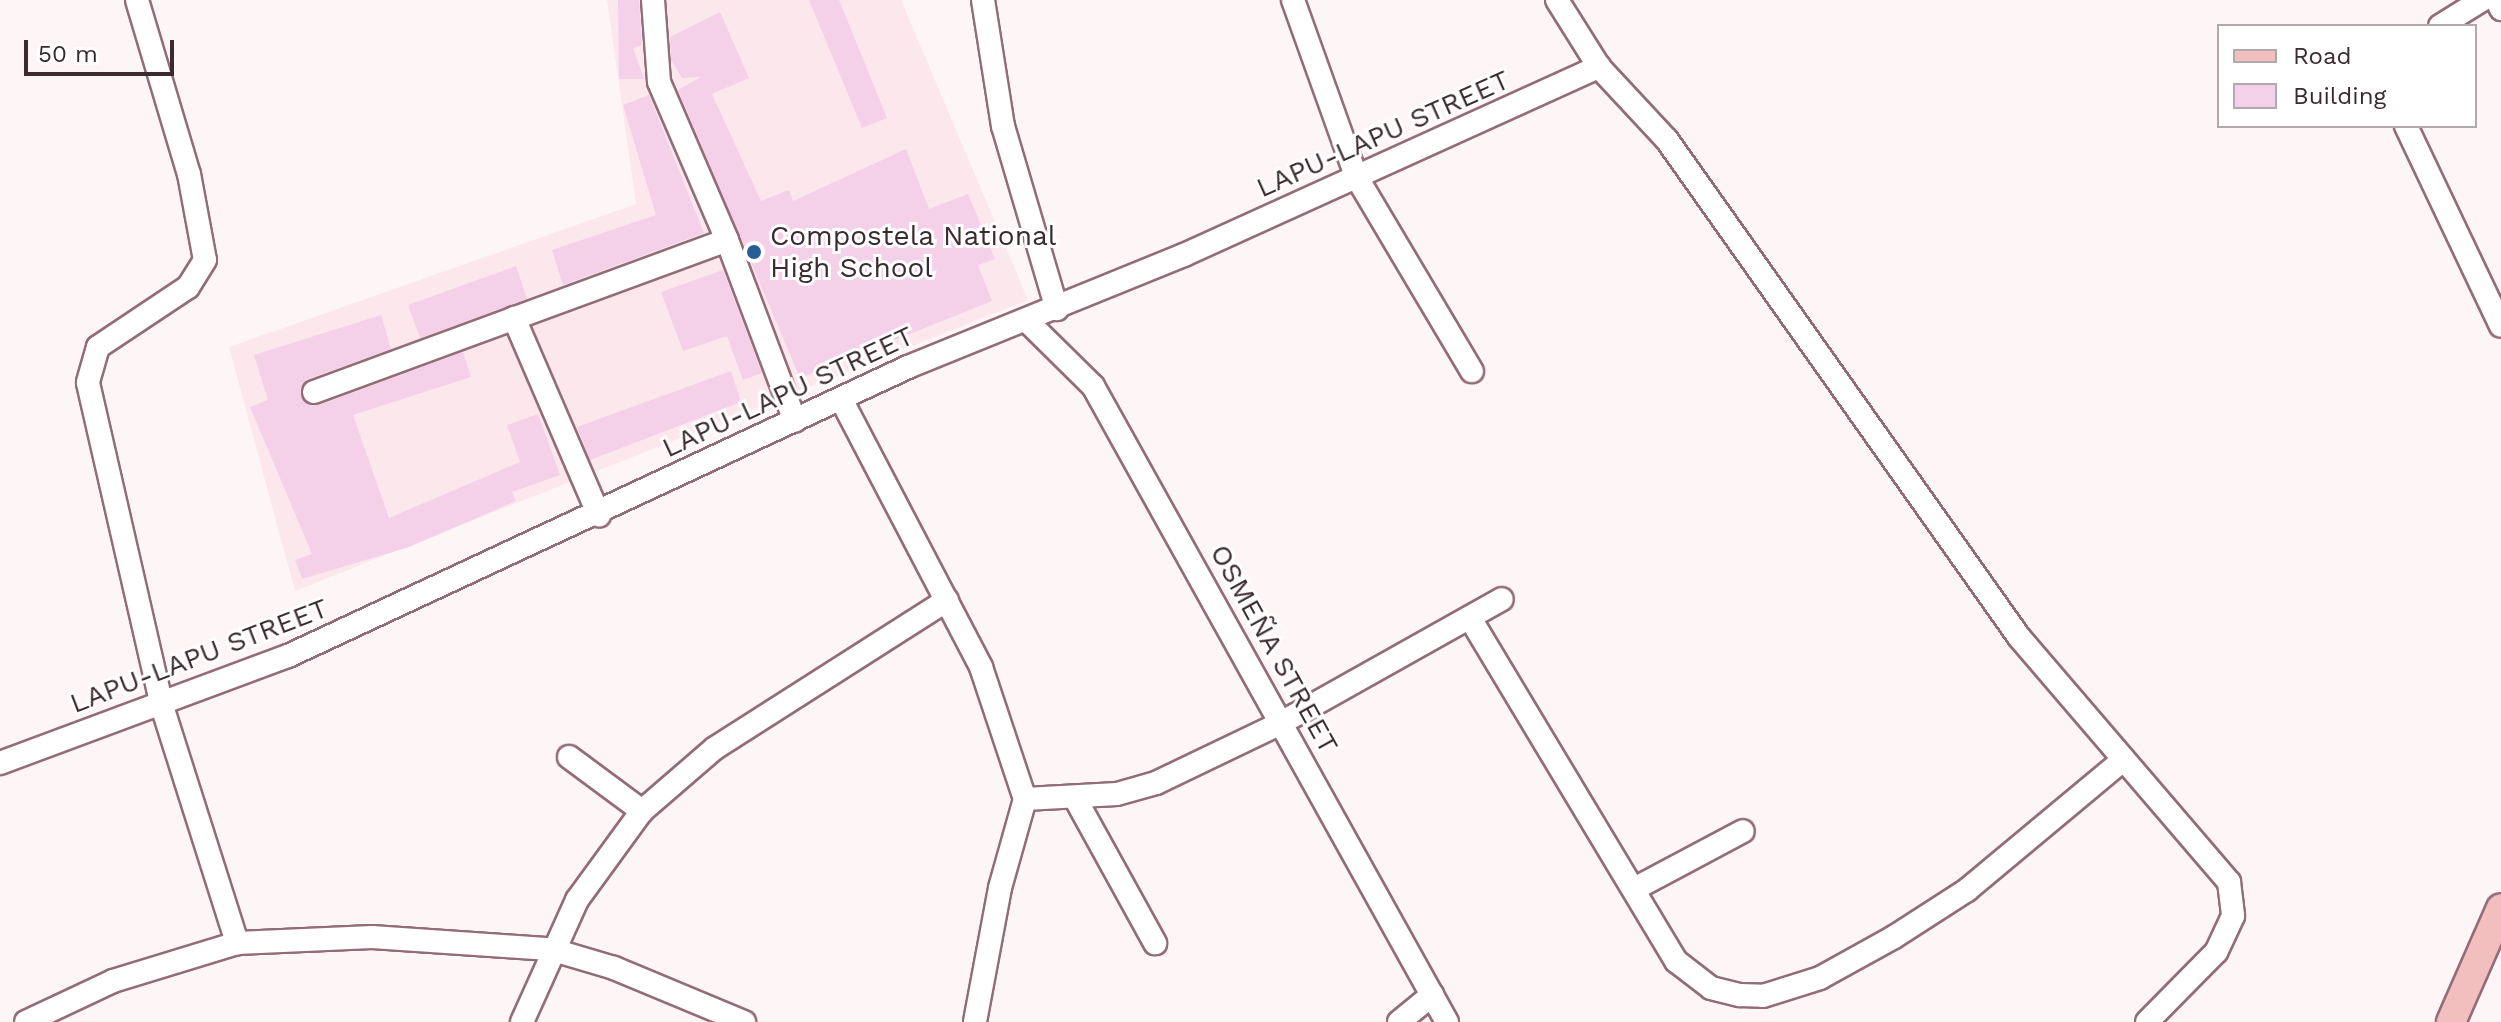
<!DOCTYPE html>
<meta charset="utf-8">
<style>
body{margin:0}
#map{position:relative;width:2501px;height:1022px;overflow:hidden;background:#fef5f7;font-family:"Work Sans",sans-serif}
div>[style]{position:absolute}
[style*='--x']{left:calc(var(--x)*1px);top:calc(var(--y)*1px);width:calc(var(--w)*1px);rotate:calc(var(--a)*1deg)}
.built>*{inset:0;background:#fce7ed}
.building>*{inset:0;background:#f4d1e9}
.roads{filter:drop-shadow(2px 0 #926d78) drop-shadow(-2px 0 #926d78) drop-shadow(0 2px #926d78) drop-shadow(0 -2px #926d78)}
.minor>*{height:22px;margin:-11px;padding:0 11px;transform-origin:11px;border-radius:11px;background:#fff}
.major>*{height:28px;margin:-14px;padding:0 14px;transform-origin:14px;border-radius:14px;background:#f3bfbe}
.dots>*{width:22px;height:22px;translate:-50% -50%;box-sizing:border-box;border:4px solid #fff;border-radius:50%}
span{translate:-50% -50%;white-space:nowrap;text-align:center;line-height:1.15;-webkit-text-stroke:6px #fff;paint-order:stroke}
.street-label{font-size:28px;color:#3b2b30}
.poi-label{font-size:28px;color:#3b2b30}
.left{translate:0 -50%;text-align:left}
.legend{position:absolute;left:2217px;top:24px;width:260px;height:104px;box-sizing:border-box;background:#fff;border:2px solid #b1aaac;margin:0;padding:10px 14px;list-style:none;font-size:24px;color:#3b2b30}
.legend li{display:flex;align-items:center;gap:16px;height:40px}
.legend b{width:40px;border:2px solid #b1aaac}
.scale{position:absolute;left:24px;top:40px;width:150px;height:36px;box-sizing:border-box;border:4px solid #3b2b30;border-top:0;padding-left:10px;font-size:24px;line-height:28px;white-space:nowrap;color:#3b2b30;-webkit-text-stroke:6px #fff;paint-order:stroke}
</style>
<div id="map">
<div class="built">
<div style="clip-path:polygon(607px 0,901px 0,1028px 300px,295px 591px,229px 347px,636px 204px)"></div>
</div>
<div class="building">
<div style="clip-path:polygon(618px 0,639px 0,642px 45px,633px 48px,644px 79px,619px 79px)"></div>
<div style="clip-path:polygon(809px 0,839px 0,887px 118px,862px 128px)"></div>
<div style="clip-path:polygon(720px 12px,749px 78px,712px 94px,761px 201px,789px 190px,793px 201px,906px 149px,929px 209px,968px 194px,995px 259px,978px 265px,992px 301px,800px 378px,678px 90px,701px 77px,682px 78px,671px 60px,670px 37px)"></div>
<div style="clip-path:polygon(649px 95px,704px 233px,563px 285px,552px 250px,656px 215px,623px 105px)"></div>
<div style="clip-path:polygon(516px 266px,527px 299px,420px 338px,408px 305px)"></div>
<div style="clip-path:polygon(723px 270px,762px 373px,743px 380px,727px 336px,683px 351px,661px 292px)"></div>
<div style="clip-path:polygon(381px 315px,391px 349px,308px 379px,300px 389px,304px 402px,319px 405px,463px 352px,471px 377px,353px 415px,389px 518px,520px 462px,507px 425px,538px 414px,560px 475px,512px 492px,516px 501px,409px 547px,302px 579px,295px 560px,312px 554px,250px 407px,268px 400px,254px 355px)"></div>
<div style="clip-path:polygon(731px 371px,741px 402px,590px 460px,577px 427px)"></div>
</div>
<div class="roads">
<div class="minor">
<div style="--x:137;--y:0;--w:182;--a:73.4"></div>
<div style="--x:189;--y:174;--w:87;--a:79.5"></div>
<div style="--x:205;--y:260;--w:32;--a:122"></div>
<div style="--x:188;--y:287;--w:108;--a:146.3"></div>
<div style="--x:98;--y:347;--w:37;--a:106"></div>
<div style="--x:88;--y:383;--w:331;--a:77.1"></div>
<div style="--x:162;--y:706;--w:249;--a:72.4"></div>
<div style="--x:653;--y:0;--w:82;--a:85.8"></div>
<div style="--x:659;--y:82;--w:172;--a:66.7"></div>
<div style="--x:983;--y:0;--w:128;--a:81"></div>
<div style="--x:1003;--y:126;--w:191;--a:73.6"></div>
<div style="--x:1293;--y:0;--w:187;--a:70.3"></div>
<div style="--x:1356;--y:176;--w:227;--a:59.3"></div>
<div style="--x:1557;--y:0;--w:79;--a:57.9"></div>
<div style="--x:1599;--y:67;--w:100;--a:47"></div>
<div style="--x:1667;--y:140;--w:609;--a:54.69"></div>
<div style="--x:2019;--y:637;--w:323;--a:49.4"></div>
<div style="--x:2229;--y:882;--w:34;--a:83"></div>
<div style="--x:2233;--y:916;--w:40;--a:115"></div>
<div style="--x:2216;--y:952;--w:98;--a:134.6"></div>
<div style="--x:2497;--y:0;--w:10;--a:66"></div>
<div style="--x:2440;--y:26;--w:49;--a:-31.8"></div>
<div style="--x:2406;--y:126;--w:221;--a:64.6"></div>
<div style="--x:514;--y:318;--w:215;--a:66.7"></div>
<div style="--x:1028;--y:322;--w:91;--a:44.6"></div>
<div style="--x:1093;--y:386;--w:728;--a:60.9"></div>
<div style="--x:314;--y:392;--w:440;--a:-20.2"></div>
<div style="--x:727;--y:240;--w:193;--a:69.4"></div>
<div style="--x:841;--y:399;--w:302;--a:62.4"></div>
<div style="--x:981;--y:667;--w:139;--a:71.6"></div>
<div style="--x:1025;--y:799;--w:92;--a:105.7"></div>
<div style="--x:1000;--y:888;--w:136;--a:100.6"></div>
<div style="--x:1470;--y:618;--w:400;--a:59"></div>
<div style="--x:1676;--y:961;--w:44;--a:37.6"></div>
<div style="--x:1711;--y:988;--w:30;--a:14"></div>
<div style="--x:1740;--y:995;--w:23;--a:2"></div>
<div style="--x:1763;--y:996;--w:60;--a:-17.5"></div>
<div style="--x:1820;--y:978;--w:85;--a:-29"></div>
<div style="--x:1894;--y:937;--w:87;--a:-32.8"></div>
<div style="--x:1967;--y:890;--w:202;--a:-39.8"></div>
<div style="--x:569;--y:757;--w:91;--a:36.5"></div>
<div style="--x:0;--y:763;--w:307;--a:-20.4"></div>
<div style="--x:288;--y:656;--w:684;--a:-24.99"></div>
<div style="--x:908;--y:367;--w:298;--a:-22.1"></div>
<div style="--x:1184;--y:255;--w:456;--a:-24.4"></div>
<div style="--x:1075;--y:798;--w:166;--a:61.1"></div>
<div style="--x:1025;--y:799;--w:92;--a:-3.1"></div>
<div style="--x:1117;--y:794;--w:41;--a:-15.8"></div>
<div style="--x:1156;--y:783;--w:139;--a:-25.6"></div>
<div style="--x:1281;--y:723;--w:253;--a:-29.3"></div>
<div style="--x:1634;--y:889;--w:123;--a:-28"></div>
<div style="--x:26;--y:1022;--w:96;--a:-25.2"></div>
<div style="--x:113;--y:981;--w:130;--a:-17"></div>
<div style="--x:237;--y:943;--w:135;--a:-2.5"></div>
<div style="--x:372;--y:937;--w:178;--a:3.9"></div>
<div style="--x:550;--y:949;--w:67;--a:16.5"></div>
<div style="--x:614;--y:968;--w:141;--a:22.6"></div>
<div style="--x:522;--y:1022;--w:134;--a:-65.7"></div>
<div style="--x:577;--y:900;--w:110;--a:-53.9"></div>
<div style="--x:642;--y:811;--w:96;--a:-40.8"></div>
<div style="--x:715;--y:748;--w:275;--a:-32.5"></div>
<div style="--x:1399;--y:1022;--w:43;--a:-39.3"></div>
</div>
<div class="major">
<div style="--x:2451;--y:1022;--w:124;--a:-66.3"></div>
</div>
</div>
<div class="dots">
<div style="left:754px;top:252px;background:#265f96"></div>
</div>
<div class="street-label">
<span style="left:1383px;top:134px;rotate:-24deg">LAPU-LAPU STREET</span>
<span style="left:788px;top:392px;rotate:-25deg">LAPU-LAPU STREET</span>
<span style="left:1274px;top:649px;rotate:61deg">OSMEÑA STREET</span>
<span style="left:199px;top:656px;rotate:-21deg">LAPU-LAPU STREET</span>
</div>
<div class="poi-label">
<span class="left" style="left:770px;top:252px">Compostela National<br>High School</span>
</div>
<ul class="legend">
<li><b style="height:10px;background:#f3bfbe"></b>Road</li>
<li><b style="height:22px;background:#f4d1e9"></b>Building</li>
</ul>
<div class="scale">50 m</div>
</div>
